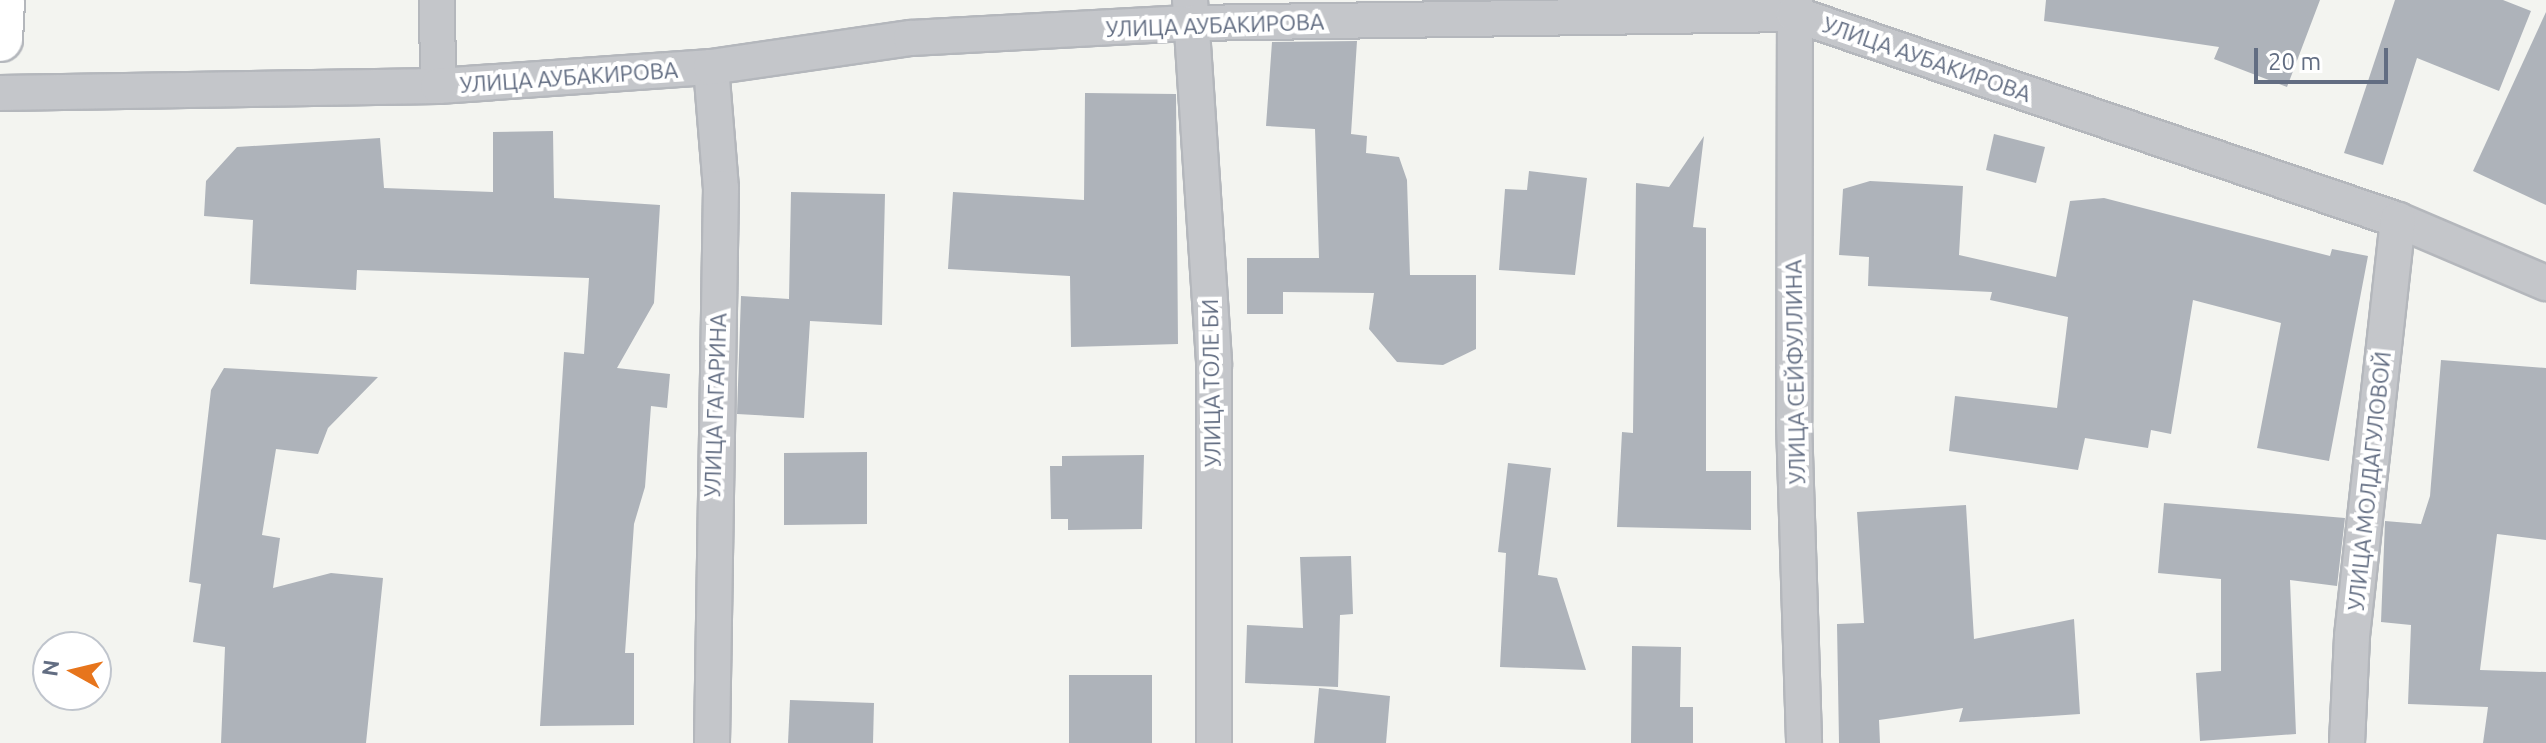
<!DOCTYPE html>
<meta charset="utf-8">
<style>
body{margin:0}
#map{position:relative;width:2546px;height:743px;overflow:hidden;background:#f3f4f0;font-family:Ubuntu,sans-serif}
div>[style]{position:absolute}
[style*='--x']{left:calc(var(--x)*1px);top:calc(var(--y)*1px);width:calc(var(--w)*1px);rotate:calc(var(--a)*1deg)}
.building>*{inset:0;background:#aeb3ba}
.roads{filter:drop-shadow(2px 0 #b4b7bc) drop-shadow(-2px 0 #b4b7bc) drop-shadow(0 2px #b4b7bc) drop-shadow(0 -2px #b4b7bc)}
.minor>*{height:34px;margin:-17px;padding:0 17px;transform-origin:17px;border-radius:17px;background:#c4c6ca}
.primary>*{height:44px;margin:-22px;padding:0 22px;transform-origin:22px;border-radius:22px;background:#fff}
span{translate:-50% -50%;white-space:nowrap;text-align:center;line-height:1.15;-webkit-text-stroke:8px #fff;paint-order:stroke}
.street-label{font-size:22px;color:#626d82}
.north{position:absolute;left:32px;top:631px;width:80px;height:80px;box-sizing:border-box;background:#fff;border:2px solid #c0c5cd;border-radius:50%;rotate:278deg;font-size:22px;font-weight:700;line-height:32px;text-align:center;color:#626d82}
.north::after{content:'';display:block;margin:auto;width:28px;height:36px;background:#e7751c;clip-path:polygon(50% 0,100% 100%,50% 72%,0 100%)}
.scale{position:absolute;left:2254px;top:48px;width:134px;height:36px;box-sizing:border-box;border:4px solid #626d82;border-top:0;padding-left:10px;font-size:24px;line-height:28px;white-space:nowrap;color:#626d82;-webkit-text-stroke:6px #fff;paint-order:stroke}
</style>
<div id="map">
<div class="building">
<div style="clip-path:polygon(2046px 0,2320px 0,2287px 87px,2214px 59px,2219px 47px,2044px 21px)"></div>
<div style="clip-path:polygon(2395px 0,2503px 0,2531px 11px,2499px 91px,2417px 58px,2383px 165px,2344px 153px)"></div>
<div style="clip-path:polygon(2546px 12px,2546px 205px,2473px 171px)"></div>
<div style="clip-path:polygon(1357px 41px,1351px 134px,1367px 136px,1366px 153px,1399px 157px,1407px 180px,1410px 275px,1476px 275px,1476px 349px,1443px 365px,1397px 362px,1369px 329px,1374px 293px,1283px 292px,1283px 314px,1247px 314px,1247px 258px,1319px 258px,1315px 129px,1266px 126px,1272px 42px)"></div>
<div style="clip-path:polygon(1085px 93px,1176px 94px,1178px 344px,1071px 347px,1070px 276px,948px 269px,953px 192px,1084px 200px)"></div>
<div style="clip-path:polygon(553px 131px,554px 198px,660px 205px,654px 303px,617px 368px,670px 374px,667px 408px,651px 406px,645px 487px,634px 524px,625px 653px,634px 653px,634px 725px,540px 726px,564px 352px,584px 354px,589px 278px,357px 270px,356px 290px,250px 284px,253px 220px,204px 216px,206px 181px,237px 147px,380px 138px,384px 188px,493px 192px,493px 132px)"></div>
<div style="clip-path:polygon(1994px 134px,2045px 147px,2036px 183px,1986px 170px)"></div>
<div style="clip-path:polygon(1704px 136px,1693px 227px,1706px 228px,1706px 471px,1751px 471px,1751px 530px,1617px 527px,1622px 432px,1633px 433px,1636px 183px,1669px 187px)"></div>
<div style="clip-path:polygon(1529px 171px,1587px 178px,1575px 275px,1499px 270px,1505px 189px,1527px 190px)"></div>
<div style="clip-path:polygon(1870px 181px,1963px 186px,1959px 255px,2056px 277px,2070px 201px,2104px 198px,2330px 256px,2332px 249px,2368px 256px,2329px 461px,2257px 448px,2281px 323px,2193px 300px,2171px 434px,2151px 430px,2148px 448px,2085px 438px,2078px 470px,1949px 451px,1955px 396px,2057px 408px,2068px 317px,1990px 300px,1992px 292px,1868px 286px,1869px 257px,1839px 255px,1843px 189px)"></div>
<div style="clip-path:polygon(791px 192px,885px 194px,882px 325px,810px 321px,804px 418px,737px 414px,741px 296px,789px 299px)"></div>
<div style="clip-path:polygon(2441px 360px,2546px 368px,2546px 540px,2497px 534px,2480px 670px,2546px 672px,2546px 743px,2483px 743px,2488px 707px,2408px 704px,2411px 625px,2381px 622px,2385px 521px,2421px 524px,2430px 496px)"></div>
<div style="clip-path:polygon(224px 368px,378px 377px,328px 428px,318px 454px,276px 449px,262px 535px,280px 538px,273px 588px,331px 573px,383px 578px,366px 743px,221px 743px,225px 647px,193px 642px,201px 584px,189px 582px,211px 390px)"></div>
<div style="clip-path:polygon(867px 452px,867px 524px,784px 525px,784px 453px)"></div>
<div style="clip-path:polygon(1144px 455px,1142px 529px,1068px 530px,1068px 519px,1051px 519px,1050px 466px,1062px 466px,1062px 456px)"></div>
<div style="clip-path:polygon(1508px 463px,1551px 468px,1538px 575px,1557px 578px,1586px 670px,1500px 667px,1506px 553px,1498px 552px)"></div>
<div style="clip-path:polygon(2164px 503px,2345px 518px,2337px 586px,2290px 580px,2296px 734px,2200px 741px,2196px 673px,2221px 671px,2221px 579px,2158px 573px)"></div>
<div style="clip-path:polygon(1966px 505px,1974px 639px,2074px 619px,2080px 714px,1959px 722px,1963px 708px,1879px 720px,1880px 743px,1839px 743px,1837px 624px,1864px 623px,1857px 512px)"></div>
<div style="clip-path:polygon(1351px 556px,1353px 614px,1340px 615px,1338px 687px,1245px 683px,1247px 625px,1303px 628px,1300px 557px)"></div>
<div style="clip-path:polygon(1632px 646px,1681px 647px,1680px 707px,1693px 707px,1693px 743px,1631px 743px)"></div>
<div style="clip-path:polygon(1069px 675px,1152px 675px,1152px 743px,1069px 743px)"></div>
<div style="clip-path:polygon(1319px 688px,1390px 696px,1386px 743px,1314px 743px)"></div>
<div style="clip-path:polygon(790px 700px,874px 703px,873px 743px,788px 743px)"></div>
</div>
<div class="roads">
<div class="minor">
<div style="--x:437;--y:0;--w:86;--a:89.3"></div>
<div style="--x:1190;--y:0;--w:366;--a:86.2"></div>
<div style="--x:1214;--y:365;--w:378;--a:90"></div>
<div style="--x:1795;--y:0;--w:422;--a:90.1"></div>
<div style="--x:1794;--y:422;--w:321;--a:88.2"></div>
<div style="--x:711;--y:67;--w:121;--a:85.3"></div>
<div style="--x:721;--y:188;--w:555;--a:90.93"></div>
<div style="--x:0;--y:93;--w:438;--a:-0.9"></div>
<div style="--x:438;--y:86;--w:274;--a:-4"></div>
<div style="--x:711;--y:67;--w:202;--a:-8.3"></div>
<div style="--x:911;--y:38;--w:281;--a:-3.1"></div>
<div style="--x:1192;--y:23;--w:602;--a:-0.86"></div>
<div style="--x:1794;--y:14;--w:638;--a:18.83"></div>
<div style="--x:2398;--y:220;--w:161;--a:23.1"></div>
<div style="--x:2347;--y:743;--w:107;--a:-87.3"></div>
<div style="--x:2352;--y:636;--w:419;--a:-83.7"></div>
</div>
<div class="primary">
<div style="--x:0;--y:39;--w:39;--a:-87"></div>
</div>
</div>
<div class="street-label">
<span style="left:1215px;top:25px;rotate:-2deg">УЛИЦА АУБАКИРОВА</span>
<span style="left:1927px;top:59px;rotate:19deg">УЛИЦА АУБАКИРОВА</span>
<span style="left:569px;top:77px;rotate:-4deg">УЛИЦА АУБАКИРОВА</span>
<span style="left:1795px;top:372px;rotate:-91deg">УЛИЦА СЕЙФУЛЛИНА</span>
<span style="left:1211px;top:383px;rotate:-91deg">УЛИЦА ТОЛЕ БИ</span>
<span style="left:715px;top:405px;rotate:-88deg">УЛИЦА ГАГАРИНА</span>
<span style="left:2369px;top:481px;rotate:-84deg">УЛИЦА МОЛДАГУЛОВОЙ</span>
</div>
<div class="north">N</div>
<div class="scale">20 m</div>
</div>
